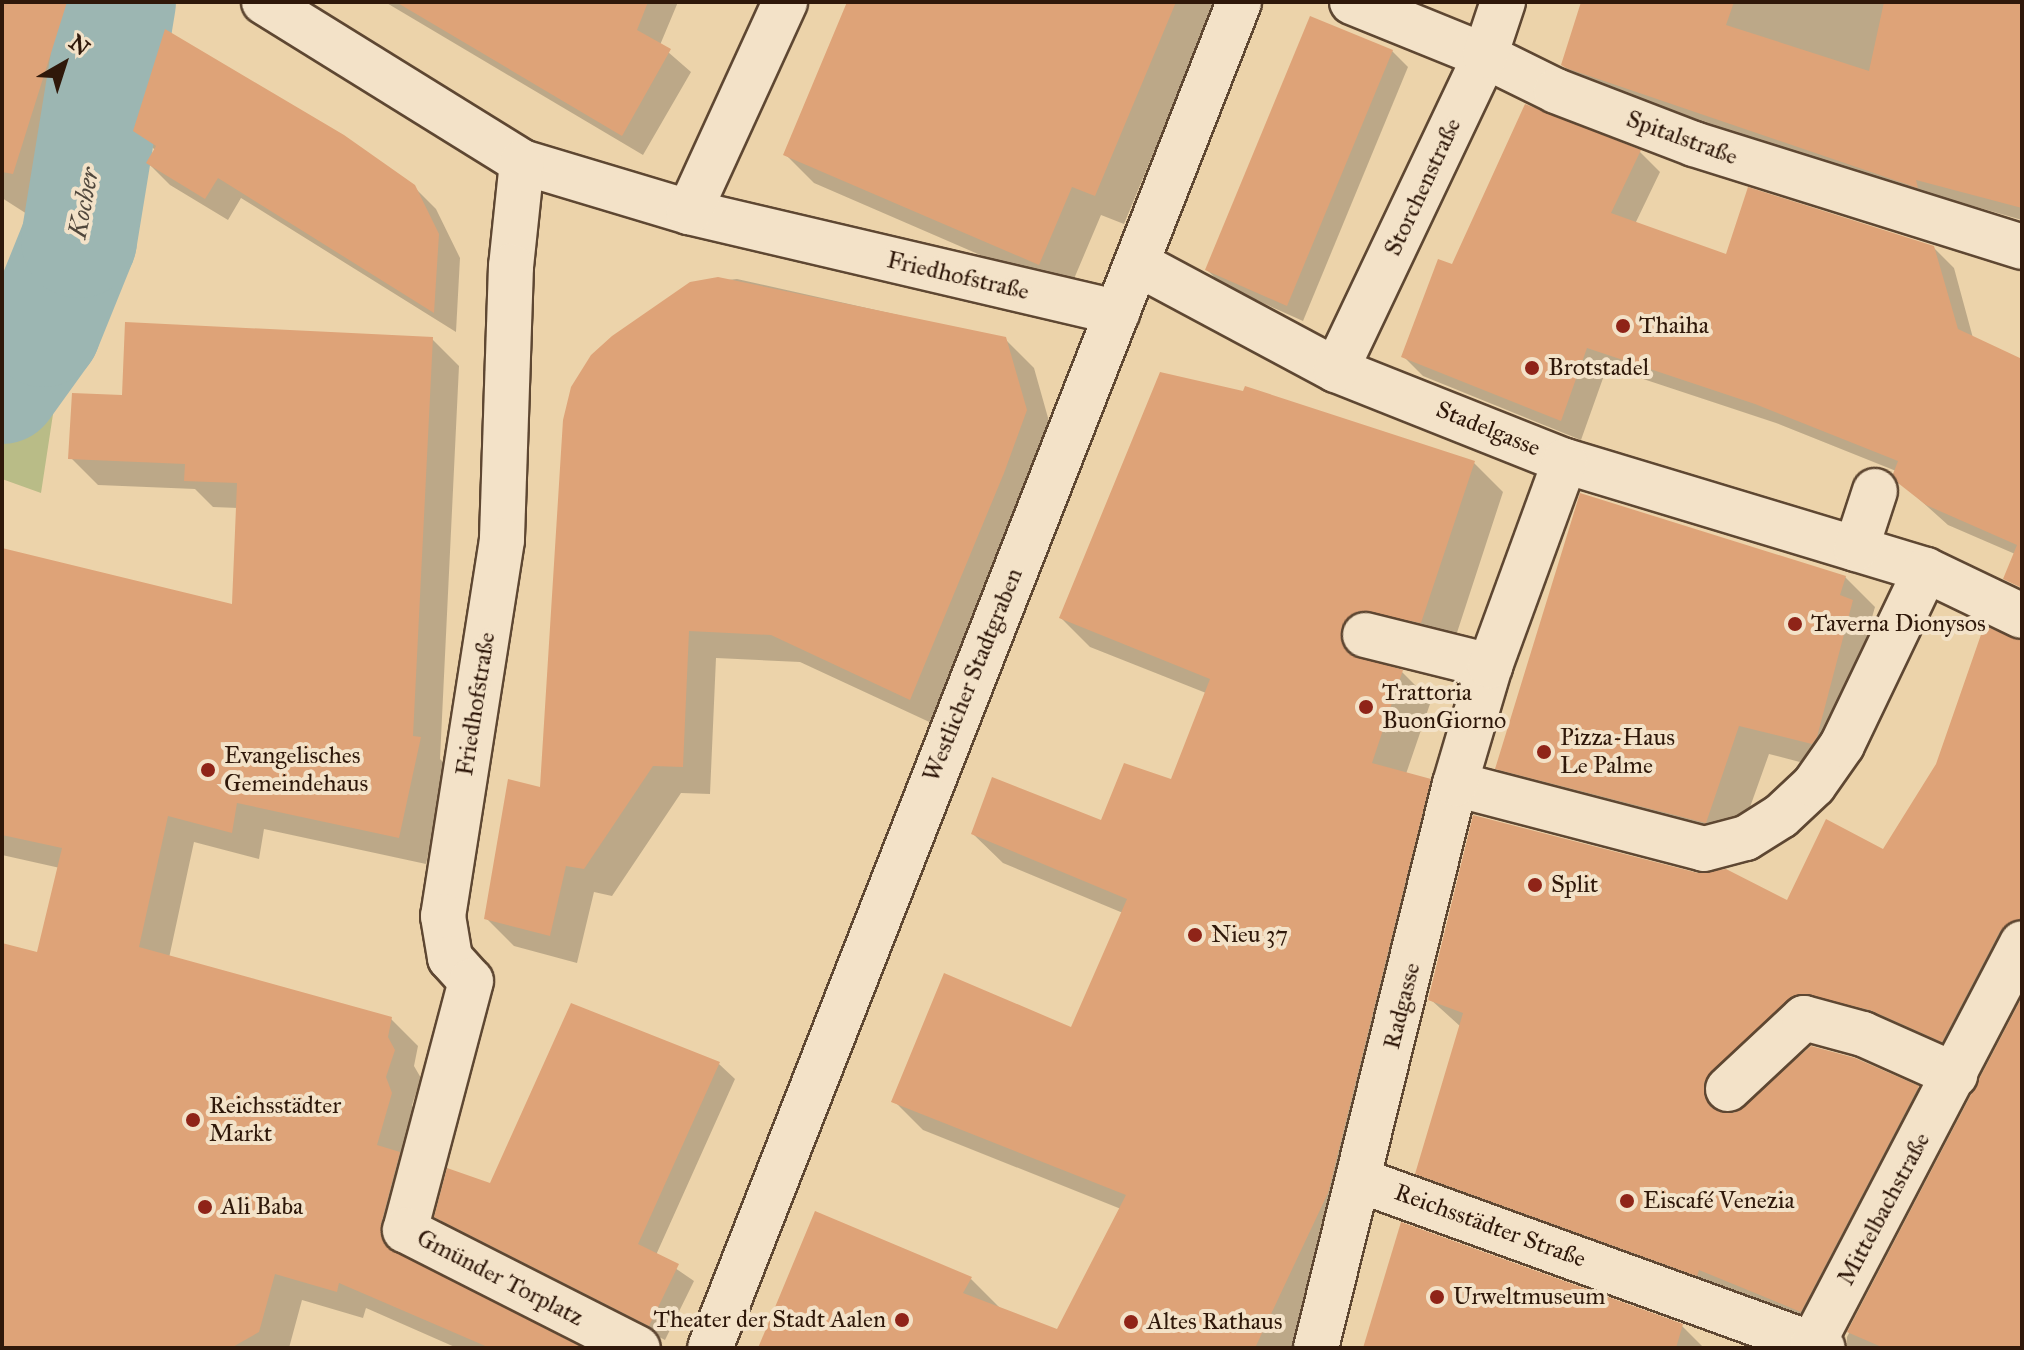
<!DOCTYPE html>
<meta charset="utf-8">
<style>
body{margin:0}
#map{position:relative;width:2024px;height:1350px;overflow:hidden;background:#ecd3aa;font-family:"IM FELL Great Primer",serif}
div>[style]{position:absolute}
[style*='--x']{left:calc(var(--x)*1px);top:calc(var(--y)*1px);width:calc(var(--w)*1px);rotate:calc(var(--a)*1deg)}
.green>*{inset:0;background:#b9bc87}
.shadow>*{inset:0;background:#0003}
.river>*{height:116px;margin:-58px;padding:0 58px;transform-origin:58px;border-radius:58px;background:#9cb6b2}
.building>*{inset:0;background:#dea378}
.roads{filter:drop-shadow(2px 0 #5e4732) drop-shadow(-2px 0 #5e4732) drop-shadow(0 2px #5e4732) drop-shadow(0 -2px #5e4732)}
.street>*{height:44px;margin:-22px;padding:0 22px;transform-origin:22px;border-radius:22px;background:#f3e2c8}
.dots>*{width:22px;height:22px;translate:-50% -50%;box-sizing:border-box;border:4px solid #f3e2c8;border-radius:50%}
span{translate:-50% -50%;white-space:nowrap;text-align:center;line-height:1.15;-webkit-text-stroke:8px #f3e2c8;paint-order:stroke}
.street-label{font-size:24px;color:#2f180a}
.poi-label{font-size:24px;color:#2f180a}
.left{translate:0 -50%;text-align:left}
.right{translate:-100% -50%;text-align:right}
.water-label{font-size:26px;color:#50473c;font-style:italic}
.frame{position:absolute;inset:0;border:4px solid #2f180a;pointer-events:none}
.north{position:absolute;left:24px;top:24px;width:80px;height:80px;-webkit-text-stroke:6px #f3e2c8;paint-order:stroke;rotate:39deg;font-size:22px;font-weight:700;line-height:32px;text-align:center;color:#2f180a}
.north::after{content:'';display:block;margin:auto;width:28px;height:36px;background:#2f180a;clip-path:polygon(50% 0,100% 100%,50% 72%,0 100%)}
</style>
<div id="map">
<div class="green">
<div style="clip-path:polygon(82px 45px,149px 56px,126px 137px,145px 160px,55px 401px,41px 493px,2px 479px,2px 345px,39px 266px)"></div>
</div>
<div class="shadow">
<div style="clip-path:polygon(2px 2px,93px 2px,27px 214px,2px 198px)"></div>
<div style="clip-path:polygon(385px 2px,678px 2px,660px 45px,691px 72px,643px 155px)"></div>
<div style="clip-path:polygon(849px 2px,1216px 2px,1124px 224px,1101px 215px,1068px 293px,814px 183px,785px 154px)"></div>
<div style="clip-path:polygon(1583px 2px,2022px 2px,2022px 220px,1777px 150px,1583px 85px,1563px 65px)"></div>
<div style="clip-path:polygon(1392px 51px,1408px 67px,1303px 321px,1223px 285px,1207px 270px)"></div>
<div style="clip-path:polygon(1526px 106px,1640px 152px,1660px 172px,1635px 224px,1728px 257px,1933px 247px,1954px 268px,1973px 338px,2022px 361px,2022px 557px,1948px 525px,1900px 482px,1896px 471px,1776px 423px,1607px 367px,1581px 440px,1423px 376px,1403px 356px,1453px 267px)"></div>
<div style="clip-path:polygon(135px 130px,413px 186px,436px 209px,460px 258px,456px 332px,241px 198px,228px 220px,170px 185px,148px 163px,156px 151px)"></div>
<div style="clip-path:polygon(737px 279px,1005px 339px,1034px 368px,1054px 439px,938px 726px,800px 662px,716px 658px,710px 794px,681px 793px,612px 896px,594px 892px,577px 963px,514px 946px,486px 918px,542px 789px,690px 284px)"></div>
<div style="clip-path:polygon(432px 339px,459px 366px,440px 759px,447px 766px,426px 864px,264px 829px,259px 859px,194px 842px,169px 958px,391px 1019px,418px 1046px,414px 1066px,421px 1078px,412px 1105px,418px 1121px,408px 1259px,580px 1348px,457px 1348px,366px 1308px,363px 1318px,302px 1300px,289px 1348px,2px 1348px,2px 945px,38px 955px,60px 868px,2px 855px,2px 550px,234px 607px,238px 508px,213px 507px,195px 489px,98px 485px,71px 458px,124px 397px)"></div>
<div style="clip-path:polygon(1474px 463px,1503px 492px,1451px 651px,1389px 639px,1369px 660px,1402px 672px,1431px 701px,1406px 774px,1430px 780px,1459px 810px,1298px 1348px,758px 1348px,971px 1279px,1000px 1308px,1058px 1332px,1121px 1209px,923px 1130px,894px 1101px,1072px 1030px,1123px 913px,1003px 863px,973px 834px,1102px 823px,1172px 781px,1206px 693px,1090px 647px,1061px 618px)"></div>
<div style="clip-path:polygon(1845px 577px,1875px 607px,1871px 621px,1882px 632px,1842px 773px,1769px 754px,1734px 852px,1527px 798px,1497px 768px)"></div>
<div style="clip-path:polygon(2022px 645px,2022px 919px,1988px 976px,1969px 1067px,1826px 1019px,1730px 1108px,1731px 1114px,1918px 1088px,1944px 1114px,1827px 1338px,1444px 1200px,1417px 1173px,1461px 1027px,1430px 999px,1788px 902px,1883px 852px)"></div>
<div style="clip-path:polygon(2022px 1001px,2022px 1348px,1847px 1348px,1847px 1337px)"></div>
<div style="clip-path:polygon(719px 1064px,735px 1079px,656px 1255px,694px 1281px,665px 1340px,452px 1232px,437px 1216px)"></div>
<div style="clip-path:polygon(1682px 1326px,1704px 1348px,1375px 1348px)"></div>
</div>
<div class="river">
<div style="--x:2;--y:386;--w:70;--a:-54.3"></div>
<div style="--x:43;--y:329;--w:96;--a:-68"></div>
<div style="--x:79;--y:240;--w:241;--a:-80.7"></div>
</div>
<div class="building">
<div style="clip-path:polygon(2px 2px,67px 2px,13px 174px,2px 172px)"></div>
<div style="clip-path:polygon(396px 2px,648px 2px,637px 30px,671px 49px,622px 136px)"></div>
<div style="clip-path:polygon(847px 2px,1176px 2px,1095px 196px,1072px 187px,1039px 265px,783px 155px)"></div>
<div style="clip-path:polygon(1581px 2px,1734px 2px,1726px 25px,1869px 71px,1884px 2px,2022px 2px,2022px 208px,1916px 180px,1918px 188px,1566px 68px,1561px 65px)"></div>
<div style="clip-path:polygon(1310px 16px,1393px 50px,1287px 306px,1205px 270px)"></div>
<div style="clip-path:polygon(165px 29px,344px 135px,415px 185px,439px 234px,434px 313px,218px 178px,205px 199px,146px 163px,156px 146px,133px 131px)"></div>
<div style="clip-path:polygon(1525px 104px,1641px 150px,1611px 213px,1726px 254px,1748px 187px,1934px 246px,1958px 329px,2022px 359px,2022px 588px,2003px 579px,2017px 545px,1926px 505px,1898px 483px,1893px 474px,1898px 461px,1755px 404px,1587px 348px,1561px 421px,1401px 357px,1438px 259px,1452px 264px)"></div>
<div style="clip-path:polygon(718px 277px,1006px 337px,1027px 410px,1004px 473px,910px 700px,771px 635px,689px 631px,683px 767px,653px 766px,584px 869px,566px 866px,550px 936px,484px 919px,508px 779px,540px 787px,563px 420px,571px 387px,591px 355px,612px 336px,690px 282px)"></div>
<div style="clip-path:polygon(125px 322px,433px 337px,413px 736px,421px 737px,399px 838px,237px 803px,232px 833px,168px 816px,139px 947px,392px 1017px,388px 1037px,395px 1050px,386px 1077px,392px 1093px,377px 1145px,400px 1152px,381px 1224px,385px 1245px,583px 1348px,490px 1348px,339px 1283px,337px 1292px,275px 1274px,259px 1332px,231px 1348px,2px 1348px,2px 943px,37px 952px,62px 848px,2px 835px,2px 548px,232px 604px,237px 483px,184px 481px,185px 464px,68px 459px,72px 393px,122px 395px)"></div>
<div style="clip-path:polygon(1160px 372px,1243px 391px,1245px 386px,1475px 461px,1421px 623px,1359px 611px,1341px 630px,1348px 653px,1403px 670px,1372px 763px,1431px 779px,1328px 1193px,1255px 1348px,758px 1348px,815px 1211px,972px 1277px,963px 1293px,1057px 1329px,1126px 1195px,891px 1102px,944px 973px,1071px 1027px,1127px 899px,971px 834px,992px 777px,1101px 820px,1124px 763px,1171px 779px,1210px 679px,1059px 618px)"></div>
<div style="clip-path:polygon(1580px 493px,1846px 576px,1840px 595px,1853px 600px,1817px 737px,1812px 744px,1739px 726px,1706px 823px,1495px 769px)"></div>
<div style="clip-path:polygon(1984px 626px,2022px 641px,2022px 918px,2000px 931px,1942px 1042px,1870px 1010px,1799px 994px,1704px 1082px,1710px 1107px,1734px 1113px,1811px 1046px,1855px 1058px,1919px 1086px,1801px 1312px,1699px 1270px,1697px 1276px,1415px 1174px,1463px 1013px,1428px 1000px,1473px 815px,1698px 873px,1726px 869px,1787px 900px,1826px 819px,1883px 849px,1936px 764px)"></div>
<div style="clip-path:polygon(2022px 997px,2022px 1348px,1884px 1348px,1847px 1332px)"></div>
<div style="clip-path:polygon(571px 1003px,720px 1062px,638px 1244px,679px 1264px,649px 1326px,434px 1217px,447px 1168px,490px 1183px)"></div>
<div style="clip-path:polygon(1401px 1222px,1683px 1324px,1676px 1348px,1363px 1348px)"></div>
</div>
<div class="roads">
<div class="street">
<div style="--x:264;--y:2;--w:304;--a:31.8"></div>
<div style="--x:522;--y:162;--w:174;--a:16.7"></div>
<div style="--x:689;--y:212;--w:440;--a:13.2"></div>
<div style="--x:1352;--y:2;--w:144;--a:22.1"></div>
<div style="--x:1485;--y:56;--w:79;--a:26.2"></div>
<div style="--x:1556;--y:91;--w:148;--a:21"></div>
<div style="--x:1694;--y:144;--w:344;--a:17.4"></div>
<div style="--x:522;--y:162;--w:105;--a:96"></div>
<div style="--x:511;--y:266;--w:274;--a:91.9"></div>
<div style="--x:502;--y:540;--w:381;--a:98.9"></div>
<div style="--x:443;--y:916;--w:43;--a:80.5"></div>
<div style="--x:450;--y:958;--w:31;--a:48"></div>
<div style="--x:471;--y:981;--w:258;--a:104.8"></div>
<div style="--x:405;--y:1230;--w:261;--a:26.9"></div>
<div style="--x:689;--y:212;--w:231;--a:-65.4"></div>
<div style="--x:1138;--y:264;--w:225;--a:28.2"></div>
<div style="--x:1336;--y:370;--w:246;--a:21.7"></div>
<div style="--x:1565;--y:461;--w:377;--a:16.8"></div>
<div style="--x:1926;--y:570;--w:106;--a:25.6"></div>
<div style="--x:1336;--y:370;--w:348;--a:-64.6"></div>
<div style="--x:1485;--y:56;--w:57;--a:-71.6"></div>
<div style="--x:1856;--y:549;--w:61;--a:-71.9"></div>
<div style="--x:1365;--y:635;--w:129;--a:13.9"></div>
<div style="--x:1455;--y:784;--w:257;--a:14.6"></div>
<div style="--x:1704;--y:849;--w:43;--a:-14.7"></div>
<div style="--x:1746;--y:838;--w:41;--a:-32.2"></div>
<div style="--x:1781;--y:816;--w:45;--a:-43.2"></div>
<div style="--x:1814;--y:785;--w:49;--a:-55"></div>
<div style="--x:1842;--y:745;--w:194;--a:-64.4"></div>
<div style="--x:1728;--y:1089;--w:104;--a:-43.1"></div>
<div style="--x:1804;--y:1018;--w:61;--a:15.2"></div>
<div style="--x:1863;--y:1034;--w:101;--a:24"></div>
<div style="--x:1359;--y:1180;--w:493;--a:19.9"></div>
<div style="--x:1813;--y:1343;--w:451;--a:-62.4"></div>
<div style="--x:710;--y:1348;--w:1446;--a:-68.54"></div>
<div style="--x:1316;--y:1348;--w:581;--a:-76.16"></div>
<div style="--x:1455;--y:784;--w:123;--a:-73.5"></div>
<div style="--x:1490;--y:666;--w:218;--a:-69.9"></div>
</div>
</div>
<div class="dots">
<div style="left:1623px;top:326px;background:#8f2418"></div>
<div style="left:1532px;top:368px;background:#8f2418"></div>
<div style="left:1795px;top:624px;background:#8f2418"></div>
<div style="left:1366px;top:707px;background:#8f2418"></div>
<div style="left:1544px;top:752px;background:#8f2418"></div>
<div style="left:208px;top:770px;background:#8f2418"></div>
<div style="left:1535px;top:885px;background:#8f2418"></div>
<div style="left:1195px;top:935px;background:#8f2418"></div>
<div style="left:193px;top:1120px;background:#8f2418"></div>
<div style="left:1627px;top:1201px;background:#8f2418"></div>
<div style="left:205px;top:1207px;background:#8f2418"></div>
<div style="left:1437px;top:1297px;background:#8f2418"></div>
<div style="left:902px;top:1320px;background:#8f2418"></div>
<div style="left:1131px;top:1322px;background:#8f2418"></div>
</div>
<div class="street-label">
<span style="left:1682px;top:138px;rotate:20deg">Spitalstraße</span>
<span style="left:1423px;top:187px;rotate:-65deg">Storchenstraße</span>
<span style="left:958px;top:276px;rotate:13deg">Friedhofstraße</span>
<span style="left:1488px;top:429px;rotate:22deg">Stadelgasse</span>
<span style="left:973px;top:675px;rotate:-68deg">Westlicher Stadtgraben</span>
<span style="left:476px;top:704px;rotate:-81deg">Friedhofstraße</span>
<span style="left:1402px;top:1006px;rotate:-76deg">Radgasse</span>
<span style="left:1884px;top:1209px;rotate:-62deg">Mittelbachstraße</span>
<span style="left:1490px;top:1226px;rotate:20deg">Reichsstädter Straße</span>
<span style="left:500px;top:1278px;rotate:27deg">Gmünder Torplatz</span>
</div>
<div class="poi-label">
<span class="left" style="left:1639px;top:326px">Thaiha</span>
<span class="left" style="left:1548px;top:368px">Brotstadel</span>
<span class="left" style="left:1811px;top:624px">Taverna Dionysos</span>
<span class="left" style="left:1382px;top:707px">Trattoria<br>BuonGiorno</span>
<span class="left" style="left:1560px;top:752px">Pizza-Haus<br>Le Palme</span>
<span class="left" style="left:224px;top:770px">Evangelisches<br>Gemeindehaus</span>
<span class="left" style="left:1551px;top:885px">Split</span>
<span class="left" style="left:1211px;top:935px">Nieu 37</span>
<span class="left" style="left:209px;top:1120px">Reichsstädter<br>Markt</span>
<span class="left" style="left:1643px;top:1201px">Eiscafé Venezia</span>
<span class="left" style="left:221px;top:1207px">Ali Baba</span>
<span class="left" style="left:1453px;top:1297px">Urweltmuseum</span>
<span class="right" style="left:886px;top:1320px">Theater der Stadt Aalen</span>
<span class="left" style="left:1147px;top:1322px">Altes Rathaus</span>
</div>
<div class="water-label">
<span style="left:84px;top:203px;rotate:-79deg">Kocher</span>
</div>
<div class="frame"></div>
<div class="north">N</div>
</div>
